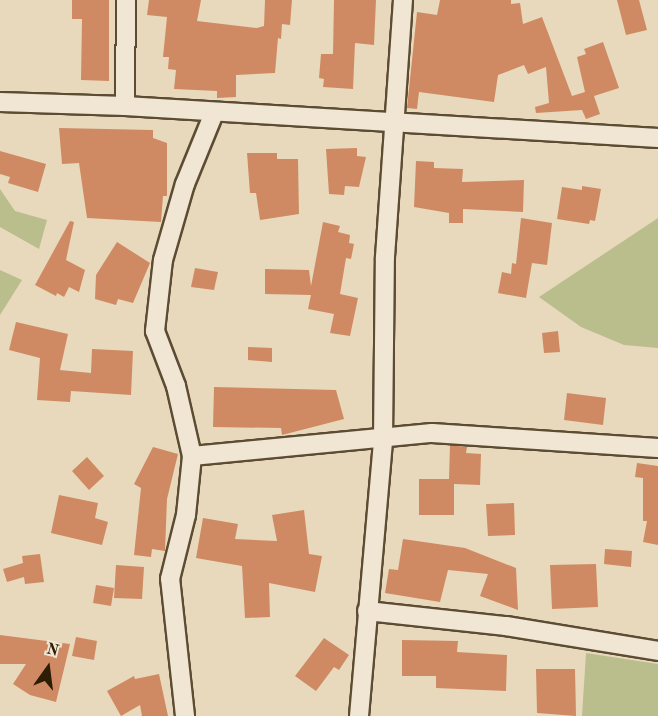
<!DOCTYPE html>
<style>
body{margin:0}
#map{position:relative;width:658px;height:716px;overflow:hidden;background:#e8d9bc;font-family:"Old Standard TT",serif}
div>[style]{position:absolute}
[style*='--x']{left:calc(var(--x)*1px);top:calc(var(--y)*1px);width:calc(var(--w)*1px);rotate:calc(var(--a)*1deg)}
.green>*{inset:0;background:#babe8d}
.building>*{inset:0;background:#cf8a63}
.roads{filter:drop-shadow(2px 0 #5c4c33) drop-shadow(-2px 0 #5c4c33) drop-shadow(0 2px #5c4c33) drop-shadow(0 -2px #5c4c33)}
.minor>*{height:18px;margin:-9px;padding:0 9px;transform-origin:9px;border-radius:9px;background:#f0e6d3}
span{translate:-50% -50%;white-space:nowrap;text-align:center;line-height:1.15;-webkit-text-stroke:6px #f0e6d3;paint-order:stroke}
.north{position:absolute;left:18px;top:638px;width:60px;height:60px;-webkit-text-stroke:4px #f0e6d3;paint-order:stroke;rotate:14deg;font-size:16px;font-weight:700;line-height:24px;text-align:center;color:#2e1d05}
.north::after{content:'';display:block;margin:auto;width:21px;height:27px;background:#2e1d05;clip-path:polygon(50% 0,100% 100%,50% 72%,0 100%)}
</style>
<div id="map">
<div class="green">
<div style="clip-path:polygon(0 189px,15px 211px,47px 220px,39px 249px,0 227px)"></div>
<div style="clip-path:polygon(658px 218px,658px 348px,624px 345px,581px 327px,539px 297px)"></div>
<div style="clip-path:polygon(0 270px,22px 280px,0 315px)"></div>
<div style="clip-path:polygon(586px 653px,658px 664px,658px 716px,582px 716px)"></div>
</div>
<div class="building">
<div style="clip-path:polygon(72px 0,109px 0,109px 81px,81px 80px,82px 19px,72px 19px)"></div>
<div style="clip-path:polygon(149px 0,201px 0,197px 21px,257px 28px,264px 26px,265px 0,292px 0,290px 25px,282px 24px,281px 39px,278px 38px,275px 73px,236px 75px,236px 97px,217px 98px,217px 91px,174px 89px,176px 70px,168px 69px,169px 57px,163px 57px,167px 17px,147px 15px)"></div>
<div style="clip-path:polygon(334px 0,376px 0,374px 45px,355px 43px,353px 89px,323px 87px,324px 79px,319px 78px,321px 54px,333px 54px)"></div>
<div style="clip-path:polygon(440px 0,511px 0,511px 4px,520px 3px,523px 24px,542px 17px,572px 96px,585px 92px,577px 57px,586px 54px,584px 49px,603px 42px,619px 88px,594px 96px,600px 114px,586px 119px,582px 110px,536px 113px,535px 107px,549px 103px,546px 67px,528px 74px,524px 65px,498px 75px,494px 102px,419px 92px,417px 109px,407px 108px,417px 12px,437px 15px)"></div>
<div style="clip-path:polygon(617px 0,639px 0,647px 30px,626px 35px)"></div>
<div style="clip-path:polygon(59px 128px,153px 130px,153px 138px,167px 143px,167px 196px,163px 196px,161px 222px,87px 218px,79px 163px,62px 164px)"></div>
<div style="clip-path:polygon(357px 148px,357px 156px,366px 157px,359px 187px,345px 186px,344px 195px,329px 194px,326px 149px)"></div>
<div style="clip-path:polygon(0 151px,46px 164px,38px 192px,8px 183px,10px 177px,0 174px)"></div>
<div style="clip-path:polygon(247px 153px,277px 153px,277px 159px,298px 159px,299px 214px,260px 220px,256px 193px,250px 193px)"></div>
<div style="clip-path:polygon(416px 161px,434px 162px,434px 168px,463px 169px,462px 182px,524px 180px,523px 212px,463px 209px,463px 223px,449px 223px,449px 213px,414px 207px)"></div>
<div style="clip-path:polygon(582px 186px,601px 189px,595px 221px,590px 220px,589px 224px,557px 219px,562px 187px,582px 190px)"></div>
<div style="clip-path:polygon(521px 218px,552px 223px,547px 265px,532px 263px,526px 298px,498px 293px,502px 272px,511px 274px,512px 263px,516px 264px)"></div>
<div style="clip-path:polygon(70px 221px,74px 222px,66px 260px,85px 270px,79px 292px,69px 287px,64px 297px,57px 293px,56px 296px,35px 285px)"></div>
<div style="clip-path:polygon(323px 222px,340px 226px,338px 232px,350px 235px,349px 243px,354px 244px,351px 259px,346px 258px,340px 294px,358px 298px,350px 336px,330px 333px,334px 314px,308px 309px,311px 295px,265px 294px,265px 269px,309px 270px,311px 286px)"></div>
<div style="clip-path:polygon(117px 242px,150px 263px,133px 303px,118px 299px,116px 305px,95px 299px,96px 275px)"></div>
<div style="clip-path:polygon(195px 268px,218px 272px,214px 290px,191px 287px)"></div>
<div style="clip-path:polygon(16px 322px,68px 334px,60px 370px,91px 373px,92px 349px,133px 351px,131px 395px,71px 391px,70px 402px,37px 400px,40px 358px,9px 350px)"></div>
<div style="clip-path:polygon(558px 331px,560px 352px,544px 353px,542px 333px)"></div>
<div style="clip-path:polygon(248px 347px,272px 348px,272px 362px,248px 360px)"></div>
<div style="clip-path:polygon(214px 387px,336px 390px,344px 419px,282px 435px,281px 428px,213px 427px)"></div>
<div style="clip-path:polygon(567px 393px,606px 398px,603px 425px,564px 420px)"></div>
<div style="clip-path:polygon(450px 445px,467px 447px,466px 453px,481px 454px,480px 485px,454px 484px,454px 515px,419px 515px,419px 479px,449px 479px)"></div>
<div style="clip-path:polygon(153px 447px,178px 454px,167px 499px,165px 551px,152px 549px,151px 557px,134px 555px,141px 488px,134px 484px)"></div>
<div style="clip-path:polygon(87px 457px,104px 476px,89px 490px,72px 471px)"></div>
<div style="clip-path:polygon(637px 463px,658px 466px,658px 545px,643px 542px,647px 521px,643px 521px,643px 478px,635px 477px)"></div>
<div style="clip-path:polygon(59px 495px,98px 503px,95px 518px,108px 522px,102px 545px,51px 533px)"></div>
<div style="clip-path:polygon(514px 503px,515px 535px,488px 536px,486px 504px)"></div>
<div style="clip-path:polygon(304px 510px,309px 554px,322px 556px,315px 592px,269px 583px,270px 617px,245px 618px,242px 566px,196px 558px,203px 518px,238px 524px,235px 539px,277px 541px,272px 515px)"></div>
<div style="clip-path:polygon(403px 539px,465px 548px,516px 568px,518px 610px,480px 596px,488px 574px,448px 570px,440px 602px,385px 593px,389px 569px,398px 570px)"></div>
<div style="clip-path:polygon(605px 549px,632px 551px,631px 567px,604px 564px)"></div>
<div style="clip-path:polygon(40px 554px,44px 582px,25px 584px,24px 577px,7px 582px,3px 569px,23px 563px,22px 556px)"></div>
<div style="clip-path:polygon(596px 564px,598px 607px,552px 609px,550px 565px)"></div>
<div style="clip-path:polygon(116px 565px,144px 567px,142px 599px,114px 598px)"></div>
<div style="clip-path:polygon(96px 585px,114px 588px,111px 606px,93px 603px)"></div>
<div style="clip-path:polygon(0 635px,70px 644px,56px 702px,30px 695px,13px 684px,26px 664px,0 664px)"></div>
<div style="clip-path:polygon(76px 637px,97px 641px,94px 660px,72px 656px)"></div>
<div style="clip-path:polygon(324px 638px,349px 655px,339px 670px,334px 667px,316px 691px,295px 676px)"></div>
<div style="clip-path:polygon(402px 640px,458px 641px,457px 652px,507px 655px,506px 691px,436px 688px,436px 676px,402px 676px)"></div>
<div style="clip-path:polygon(536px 669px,575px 669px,576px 716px,537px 713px)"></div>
<div style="clip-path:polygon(159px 674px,168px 716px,142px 716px,140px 705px,121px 716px,107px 691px,134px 676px,135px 679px)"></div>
</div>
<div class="roads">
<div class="minor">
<div style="--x:0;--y:102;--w:125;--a:1.8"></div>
<div style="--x:125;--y:106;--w:534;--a:3.44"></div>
<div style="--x:125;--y:106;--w:106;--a:-89.5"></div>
<div style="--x:192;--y:456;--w:241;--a:-5.5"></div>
<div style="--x:432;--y:433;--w:226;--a:3.8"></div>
<div style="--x:367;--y:611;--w:140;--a:6.2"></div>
<div style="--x:506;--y:626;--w:154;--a:9.3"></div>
<div style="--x:185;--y:716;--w:138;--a:-96.2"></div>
<div style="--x:170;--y:579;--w:66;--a:-76"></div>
<div style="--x:186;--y:515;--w:59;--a:-84.2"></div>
<div style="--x:192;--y:456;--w:72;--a:-102.9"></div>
<div style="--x:176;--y:386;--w:59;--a:-110.9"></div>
<div style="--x:155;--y:331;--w:71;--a:-83.6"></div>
<div style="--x:163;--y:260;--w:79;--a:-73.9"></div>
<div style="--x:185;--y:184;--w:77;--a:-67.8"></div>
<div style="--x:359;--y:716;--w:278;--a:-85"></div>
<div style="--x:383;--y:439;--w:182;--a:-89.4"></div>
<div style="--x:385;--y:257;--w:258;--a:-86"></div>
</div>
</div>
<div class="north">N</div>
</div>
